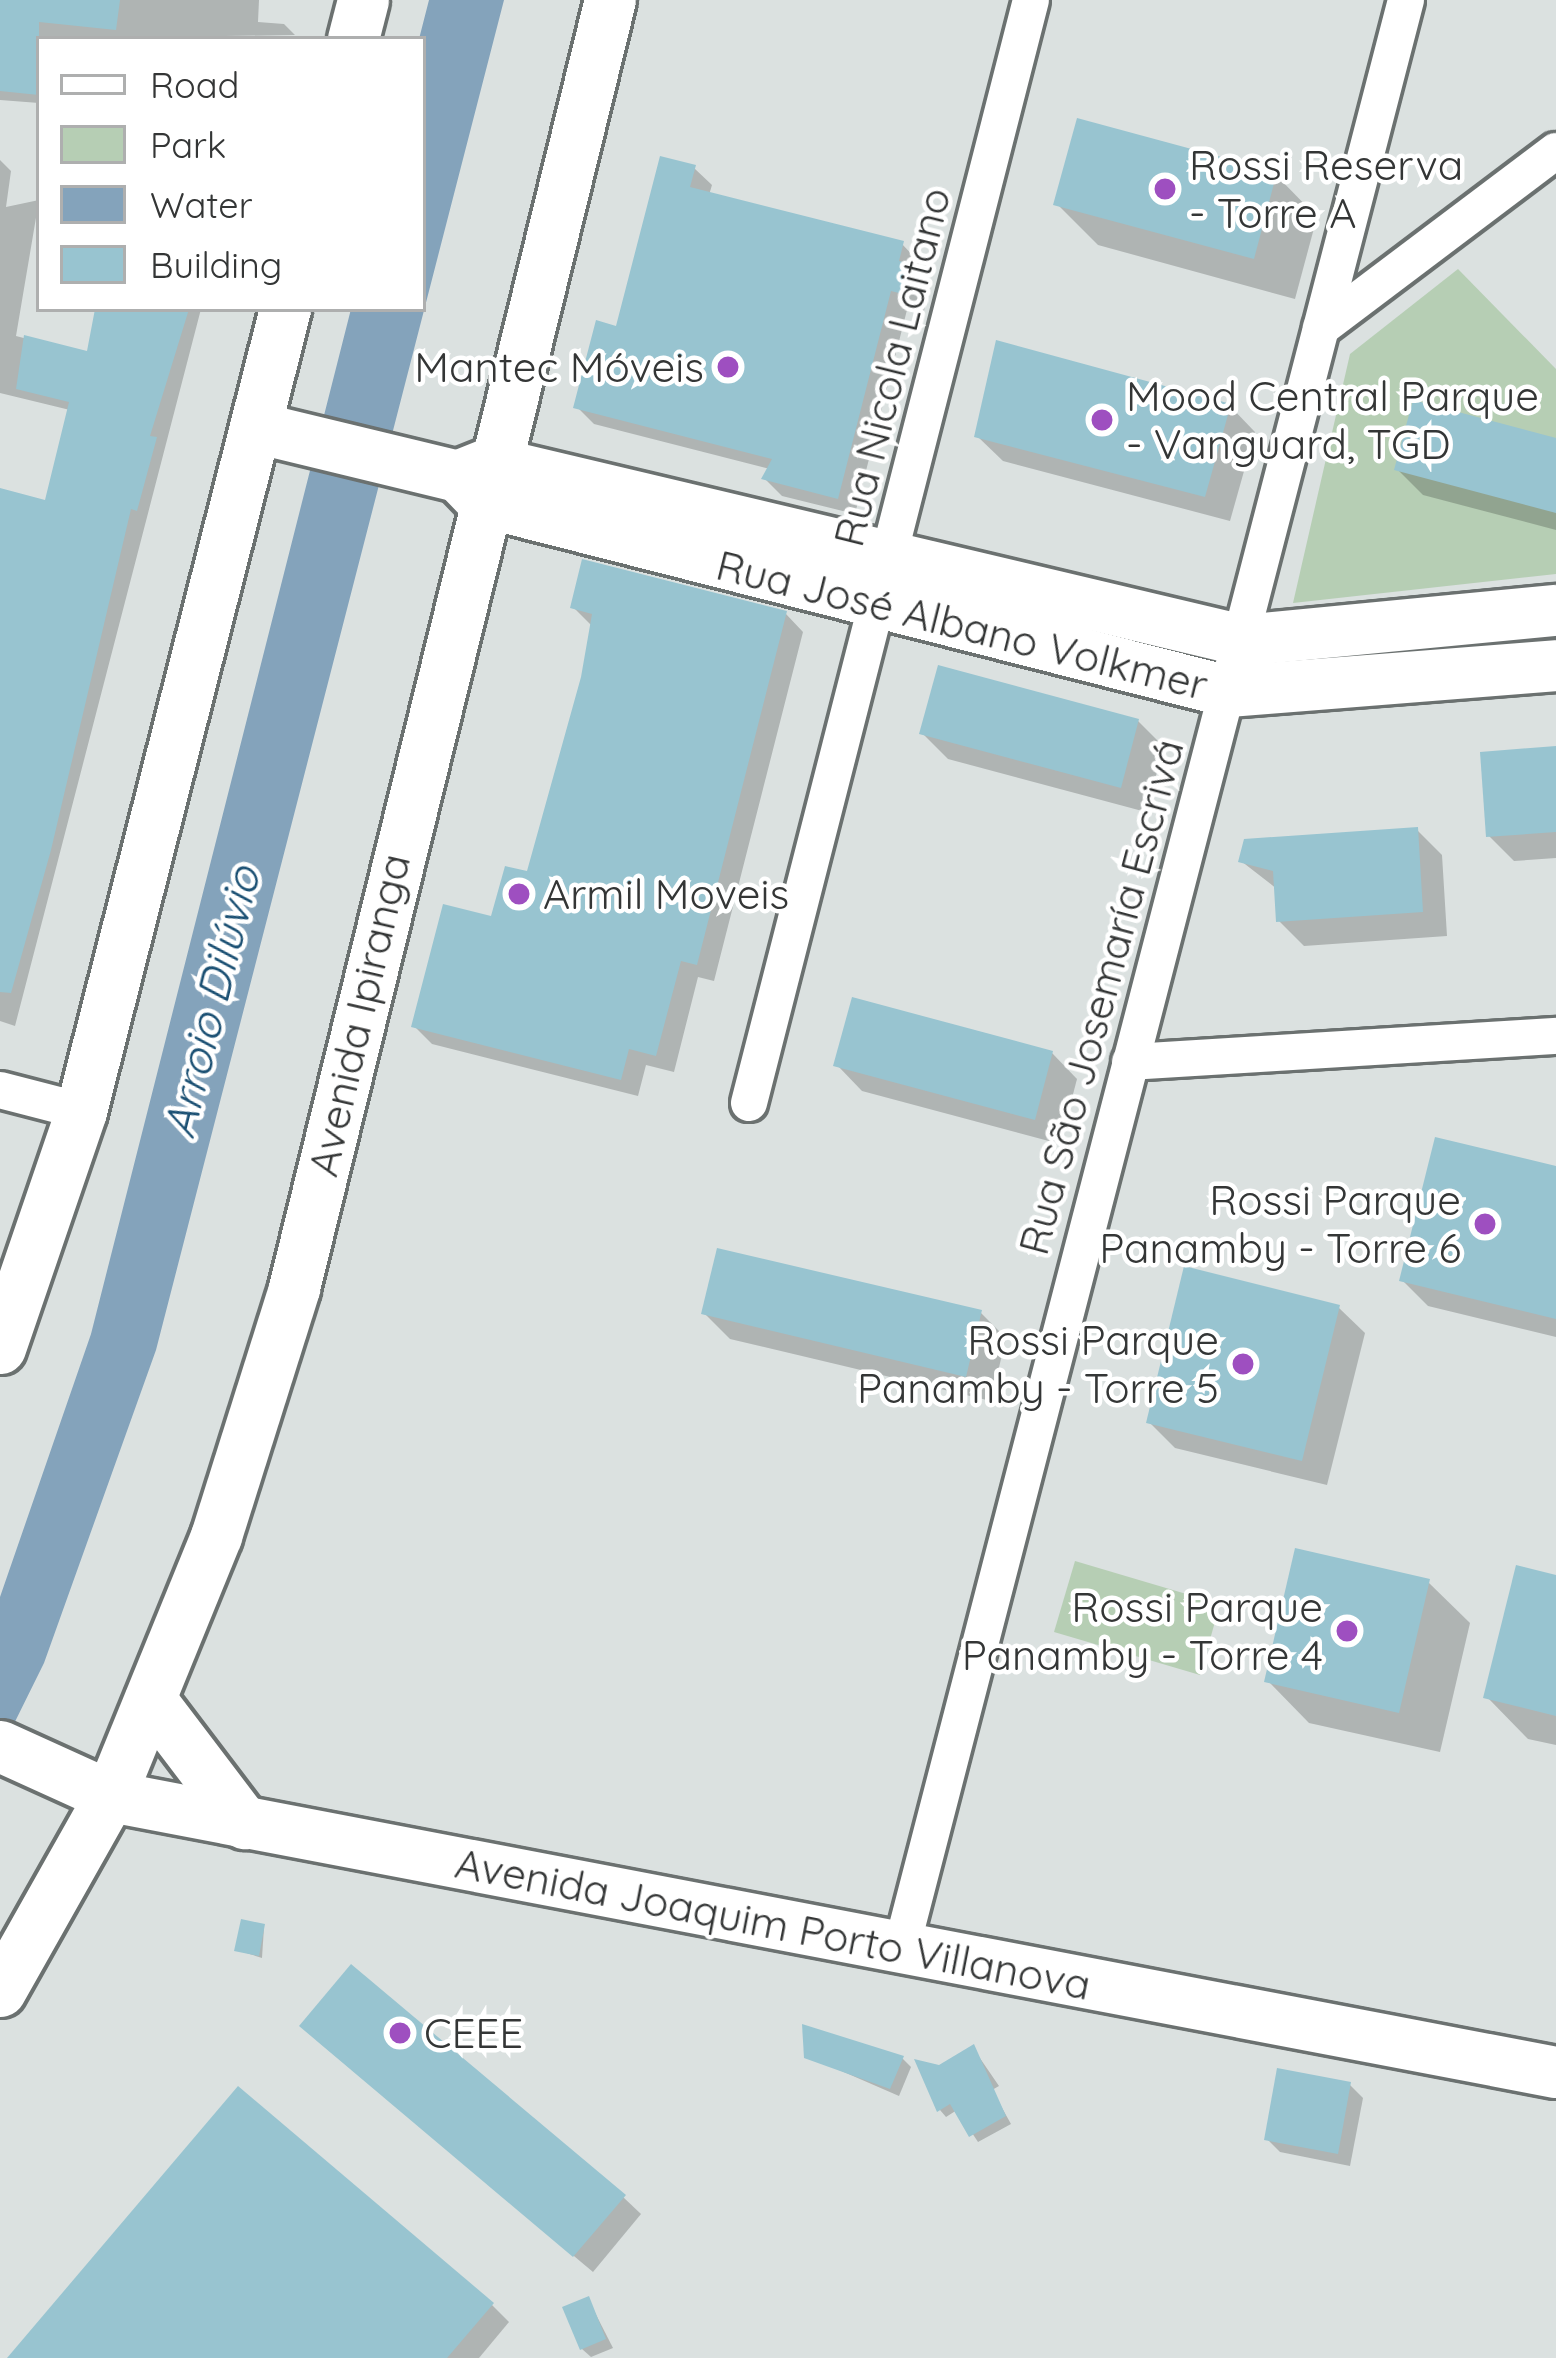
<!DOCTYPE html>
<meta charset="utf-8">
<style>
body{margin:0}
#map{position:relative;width:1556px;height:2358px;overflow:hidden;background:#dbe1e0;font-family:Quicksand,sans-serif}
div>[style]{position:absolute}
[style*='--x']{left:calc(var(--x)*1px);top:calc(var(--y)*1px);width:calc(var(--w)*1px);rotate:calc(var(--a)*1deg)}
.green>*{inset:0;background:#b6ceb4}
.water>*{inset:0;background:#84a3bb}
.shadow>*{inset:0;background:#0003}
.building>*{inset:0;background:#98c4d0}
.roads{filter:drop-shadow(3px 0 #6b7170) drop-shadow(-3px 0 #6b7170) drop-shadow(0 3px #6b7170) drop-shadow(0 -3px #6b7170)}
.street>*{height:36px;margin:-18px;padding:0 18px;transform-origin:18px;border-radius:18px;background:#fff}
.secondary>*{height:51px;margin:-25.5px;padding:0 25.5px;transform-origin:25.5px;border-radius:25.5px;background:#fff}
.dots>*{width:33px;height:33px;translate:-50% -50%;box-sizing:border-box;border:6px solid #fff;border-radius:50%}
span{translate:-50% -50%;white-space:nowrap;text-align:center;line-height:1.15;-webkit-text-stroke:9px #fff;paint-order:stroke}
.poi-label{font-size:42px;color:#343636}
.left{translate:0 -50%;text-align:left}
.right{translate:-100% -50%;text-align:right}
.street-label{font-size:42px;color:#343636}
.water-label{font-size:45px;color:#1b5073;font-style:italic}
.legend{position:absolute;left:36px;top:36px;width:390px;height:276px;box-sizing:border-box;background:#fff;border:3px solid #aeafaf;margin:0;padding:15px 21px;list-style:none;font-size:36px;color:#343636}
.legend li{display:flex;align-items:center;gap:24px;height:60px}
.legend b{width:60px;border:3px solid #aeafaf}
</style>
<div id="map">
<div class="green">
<div style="clip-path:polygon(1458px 269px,1556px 369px,1556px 574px,1293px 603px,1350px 354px)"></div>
<div style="clip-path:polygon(1075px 1561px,1220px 1604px,1200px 1675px,1054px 1632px)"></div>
</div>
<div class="water">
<div style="clip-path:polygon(429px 0,504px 0,156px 1350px,44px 1663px,0 1752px,0 1597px,91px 1334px,351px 309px,423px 309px,419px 39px)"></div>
</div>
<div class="shadow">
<div style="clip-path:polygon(0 0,259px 0,258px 22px,284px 24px,295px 35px,39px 39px,39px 103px,0 100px)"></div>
<div style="clip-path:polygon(0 160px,11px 171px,6px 207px,39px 200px,16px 336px,89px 355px,100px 309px,201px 309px,15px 1026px,0 1021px,0 490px,47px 504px,70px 410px,0 393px)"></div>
<div style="clip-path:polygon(694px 168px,712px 185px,709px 195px,902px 244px,919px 262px,917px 272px,930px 285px,924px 311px,908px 306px,855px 514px,782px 496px,765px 479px,770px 469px,594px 424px,577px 407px)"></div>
<div style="clip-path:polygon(1276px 175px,1317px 217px,1295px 299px,1098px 245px,1057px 204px)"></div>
<div style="clip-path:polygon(1230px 406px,1255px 432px,1230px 521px,1003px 461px,977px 436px)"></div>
<div style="clip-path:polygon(1556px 441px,1556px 530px,1423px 495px,1397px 469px)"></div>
<div style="clip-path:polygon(573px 607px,786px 614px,803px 632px,714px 981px,698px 977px,674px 1072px,646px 1065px,638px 1096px,432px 1044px,414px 1026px,529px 875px,584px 678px,593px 627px)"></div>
<div style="clip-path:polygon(1138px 721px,1164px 747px,1146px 812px,948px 759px,922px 733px)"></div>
<div style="clip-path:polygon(1556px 749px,1556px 858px,1514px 861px,1488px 835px)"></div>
<div style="clip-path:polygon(1417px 830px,1442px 855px,1447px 936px,1304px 946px,1279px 921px,1277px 889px,1241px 861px)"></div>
<div style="clip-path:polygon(1052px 1053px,1077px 1079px,1060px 1144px,862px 1091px,837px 1065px)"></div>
<div style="clip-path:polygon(1556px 1170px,1556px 1337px,1428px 1306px,1402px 1280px)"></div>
<div style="clip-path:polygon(1339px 1308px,1365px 1333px,1327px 1485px,1175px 1448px,1149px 1422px)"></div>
<div style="clip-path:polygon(980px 1312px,1006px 1338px,991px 1401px,730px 1339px,704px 1313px)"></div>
<div style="clip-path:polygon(1556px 1578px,1556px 1745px,1528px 1739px,1487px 1697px)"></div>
<div style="clip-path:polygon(1428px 1582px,1470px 1623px,1440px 1752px,1309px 1723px,1268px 1681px)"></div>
<div style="clip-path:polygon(264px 1927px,262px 1958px,237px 1950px)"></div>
<div style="clip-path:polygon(320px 2043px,623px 2197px,641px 2214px,593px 2272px)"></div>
<div style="clip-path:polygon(973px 2048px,999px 2086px,992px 2090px,1011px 2124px,978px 2142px,957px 2110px,946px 2117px,940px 2110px,919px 2063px,939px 2069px)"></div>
<div style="clip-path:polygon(807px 2056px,903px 2059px,911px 2067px,899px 2096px)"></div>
<div style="clip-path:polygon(1350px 2085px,1363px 2098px,1350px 2166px,1280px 2152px,1267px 2139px)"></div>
<div style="clip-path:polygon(588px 2299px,613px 2348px,591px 2357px,582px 2349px)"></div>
<div style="clip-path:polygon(492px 2305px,509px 2322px,479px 2358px,11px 2358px)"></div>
</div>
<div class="building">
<div style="clip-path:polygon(0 0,120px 0,116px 30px,39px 22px,39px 95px,0 91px)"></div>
<div style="clip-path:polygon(1077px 118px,1277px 172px,1254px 259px,1053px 205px)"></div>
<div style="clip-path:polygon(660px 156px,696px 165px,690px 187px,904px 241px,899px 261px,914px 265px,907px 295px,891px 291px,838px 499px,761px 479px,772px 459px,573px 408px,596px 320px,616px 326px)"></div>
<div style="clip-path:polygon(95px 309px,189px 309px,150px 436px,157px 437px,137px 511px,131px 509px,51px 850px,11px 993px,0 992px,0 488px,45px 500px,69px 402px,16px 389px,24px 335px,87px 351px)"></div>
<div style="clip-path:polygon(996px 340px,1231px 404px,1205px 497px,974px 437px)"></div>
<div style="clip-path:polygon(1413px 400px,1556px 438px,1556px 513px,1394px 470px)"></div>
<div style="clip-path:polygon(582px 559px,787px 611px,697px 965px,681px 961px,656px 1056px,629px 1049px,621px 1080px,411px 1027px,443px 904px,491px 916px,505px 866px,527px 871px,581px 677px,592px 614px,570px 608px)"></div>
<div style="clip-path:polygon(938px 665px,1139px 719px,1121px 788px,919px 734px)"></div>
<div style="clip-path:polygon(1556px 746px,1556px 832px,1486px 837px,1480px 752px)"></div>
<div style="clip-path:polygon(1418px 827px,1423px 912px,1276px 922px,1273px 871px,1238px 862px,1244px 839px)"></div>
<div style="clip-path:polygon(852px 997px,1053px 1051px,1035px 1120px,833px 1066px)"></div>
<div style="clip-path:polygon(1435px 1137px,1556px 1166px,1556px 1319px,1399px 1281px)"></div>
<div style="clip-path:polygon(717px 1248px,982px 1310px,966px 1377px,701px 1314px)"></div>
<div style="clip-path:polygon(1184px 1266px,1340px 1305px,1302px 1461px,1146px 1423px)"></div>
<div style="clip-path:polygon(1295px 1548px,1430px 1579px,1399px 1713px,1264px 1682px)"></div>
<div style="clip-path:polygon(1516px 1565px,1556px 1575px,1556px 1716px,1483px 1698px)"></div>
<div style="clip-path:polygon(241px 1919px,265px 1924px,259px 1956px,234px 1951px)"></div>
<div style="clip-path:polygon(351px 1964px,626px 2195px,573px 2257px,299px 2026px)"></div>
<div style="clip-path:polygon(802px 2024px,904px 2056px,890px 2089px,804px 2058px)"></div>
<div style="clip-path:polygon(974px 2044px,1006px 2116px,969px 2137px,950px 2104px,937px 2112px,914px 2059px,939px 2065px)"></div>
<div style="clip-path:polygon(1277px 2068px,1351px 2082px,1338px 2154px,1264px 2140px)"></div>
<div style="clip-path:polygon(238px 2086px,494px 2303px,447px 2358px,7px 2358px)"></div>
<div style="clip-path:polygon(589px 2296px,606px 2339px,580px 2350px,562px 2307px)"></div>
</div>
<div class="roads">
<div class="street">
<div style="--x:1321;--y:328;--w:294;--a:-37"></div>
<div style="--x:1130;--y:1062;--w:427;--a:-3.5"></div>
<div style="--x:0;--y:1090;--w:84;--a:14.5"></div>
<div style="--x:749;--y:1103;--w:1138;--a:-75.66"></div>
<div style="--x:902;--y:1946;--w:2010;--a:-75.48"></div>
</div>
<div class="secondary">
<div style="--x:353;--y:39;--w:40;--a:-75.6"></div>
<div style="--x:255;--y:427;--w:208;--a:13.6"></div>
<div style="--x:457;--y:476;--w:37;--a:-22"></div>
<div style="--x:491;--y:462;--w:772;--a:13.33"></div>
<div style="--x:1242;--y:640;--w:315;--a:-5.5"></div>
<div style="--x:458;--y:476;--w:35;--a:46"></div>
<div style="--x:482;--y:501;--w:770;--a:14.29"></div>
<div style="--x:1228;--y:691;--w:329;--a:-4.5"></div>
<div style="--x:0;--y:1348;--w:250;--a:-71.1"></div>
<div style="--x:81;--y:1111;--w:828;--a:-75.73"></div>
<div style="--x:150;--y:1699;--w:156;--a:52.8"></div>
<div style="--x:0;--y:1746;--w:121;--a:24.4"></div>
<div style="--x:110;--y:1796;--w:1472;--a:10.81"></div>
<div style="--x:0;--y:1991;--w:224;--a:-60.6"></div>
<div style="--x:110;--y:1796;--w:281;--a:-67.8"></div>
<div style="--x:216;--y:1536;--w:260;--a:-72.5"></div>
<div style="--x:294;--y:1288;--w:1326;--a:-76.22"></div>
</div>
</div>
<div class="dots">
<div style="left:1165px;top:189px;background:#9e4fc0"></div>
<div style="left:728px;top:367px;background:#9e4fc0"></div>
<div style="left:1102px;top:420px;background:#9e4fc0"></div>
<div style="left:519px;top:894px;background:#9e4fc0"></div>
<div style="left:1485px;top:1224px;background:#9e4fc0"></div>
<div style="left:1243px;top:1364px;background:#9e4fc0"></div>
<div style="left:1347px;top:1631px;background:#9e4fc0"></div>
<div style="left:400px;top:2033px;background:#9e4fc0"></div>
</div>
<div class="poi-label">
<span class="left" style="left:1189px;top:189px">Rossi Reserva<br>- Torre A</span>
<span class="right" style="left:704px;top:367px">Mantec Móveis</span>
<span class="left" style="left:1126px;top:420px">Mood Central Parque<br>- Vanguard, TGD</span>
<span class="left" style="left:543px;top:894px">Armil Moveis</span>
<span class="right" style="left:1461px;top:1224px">Rossi Parque<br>Panamby - Torre 6</span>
<span class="right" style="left:1219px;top:1364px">Rossi Parque<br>Panamby - Torre 5</span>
<span class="right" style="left:1323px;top:1631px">Rossi Parque<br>Panamby - Torre 4</span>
<span class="left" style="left:424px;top:2033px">CEEE</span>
</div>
<div class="street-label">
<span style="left:892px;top:367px;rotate:-76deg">Rua Nicola Laitano</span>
<span style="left:962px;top:625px;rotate:14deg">Rua José Albano Volkmer</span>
<span style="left:1101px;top:997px;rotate:-75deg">Rua São Josemaría Escrivá</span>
<span style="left:359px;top:1015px;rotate:-77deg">Avenida Ipiranga</span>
<span style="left:773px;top:1924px;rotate:11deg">Avenida Joaquim Porto Villanova</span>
</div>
<div class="water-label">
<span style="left:211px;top:1002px;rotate:-76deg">Arroio Dilúvio</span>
</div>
<ul class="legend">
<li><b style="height:15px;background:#fff"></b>Road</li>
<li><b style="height:33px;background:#b6ceb4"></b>Park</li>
<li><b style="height:33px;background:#84a3bb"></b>Water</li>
<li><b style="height:33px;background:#98c4d0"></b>Building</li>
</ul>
</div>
